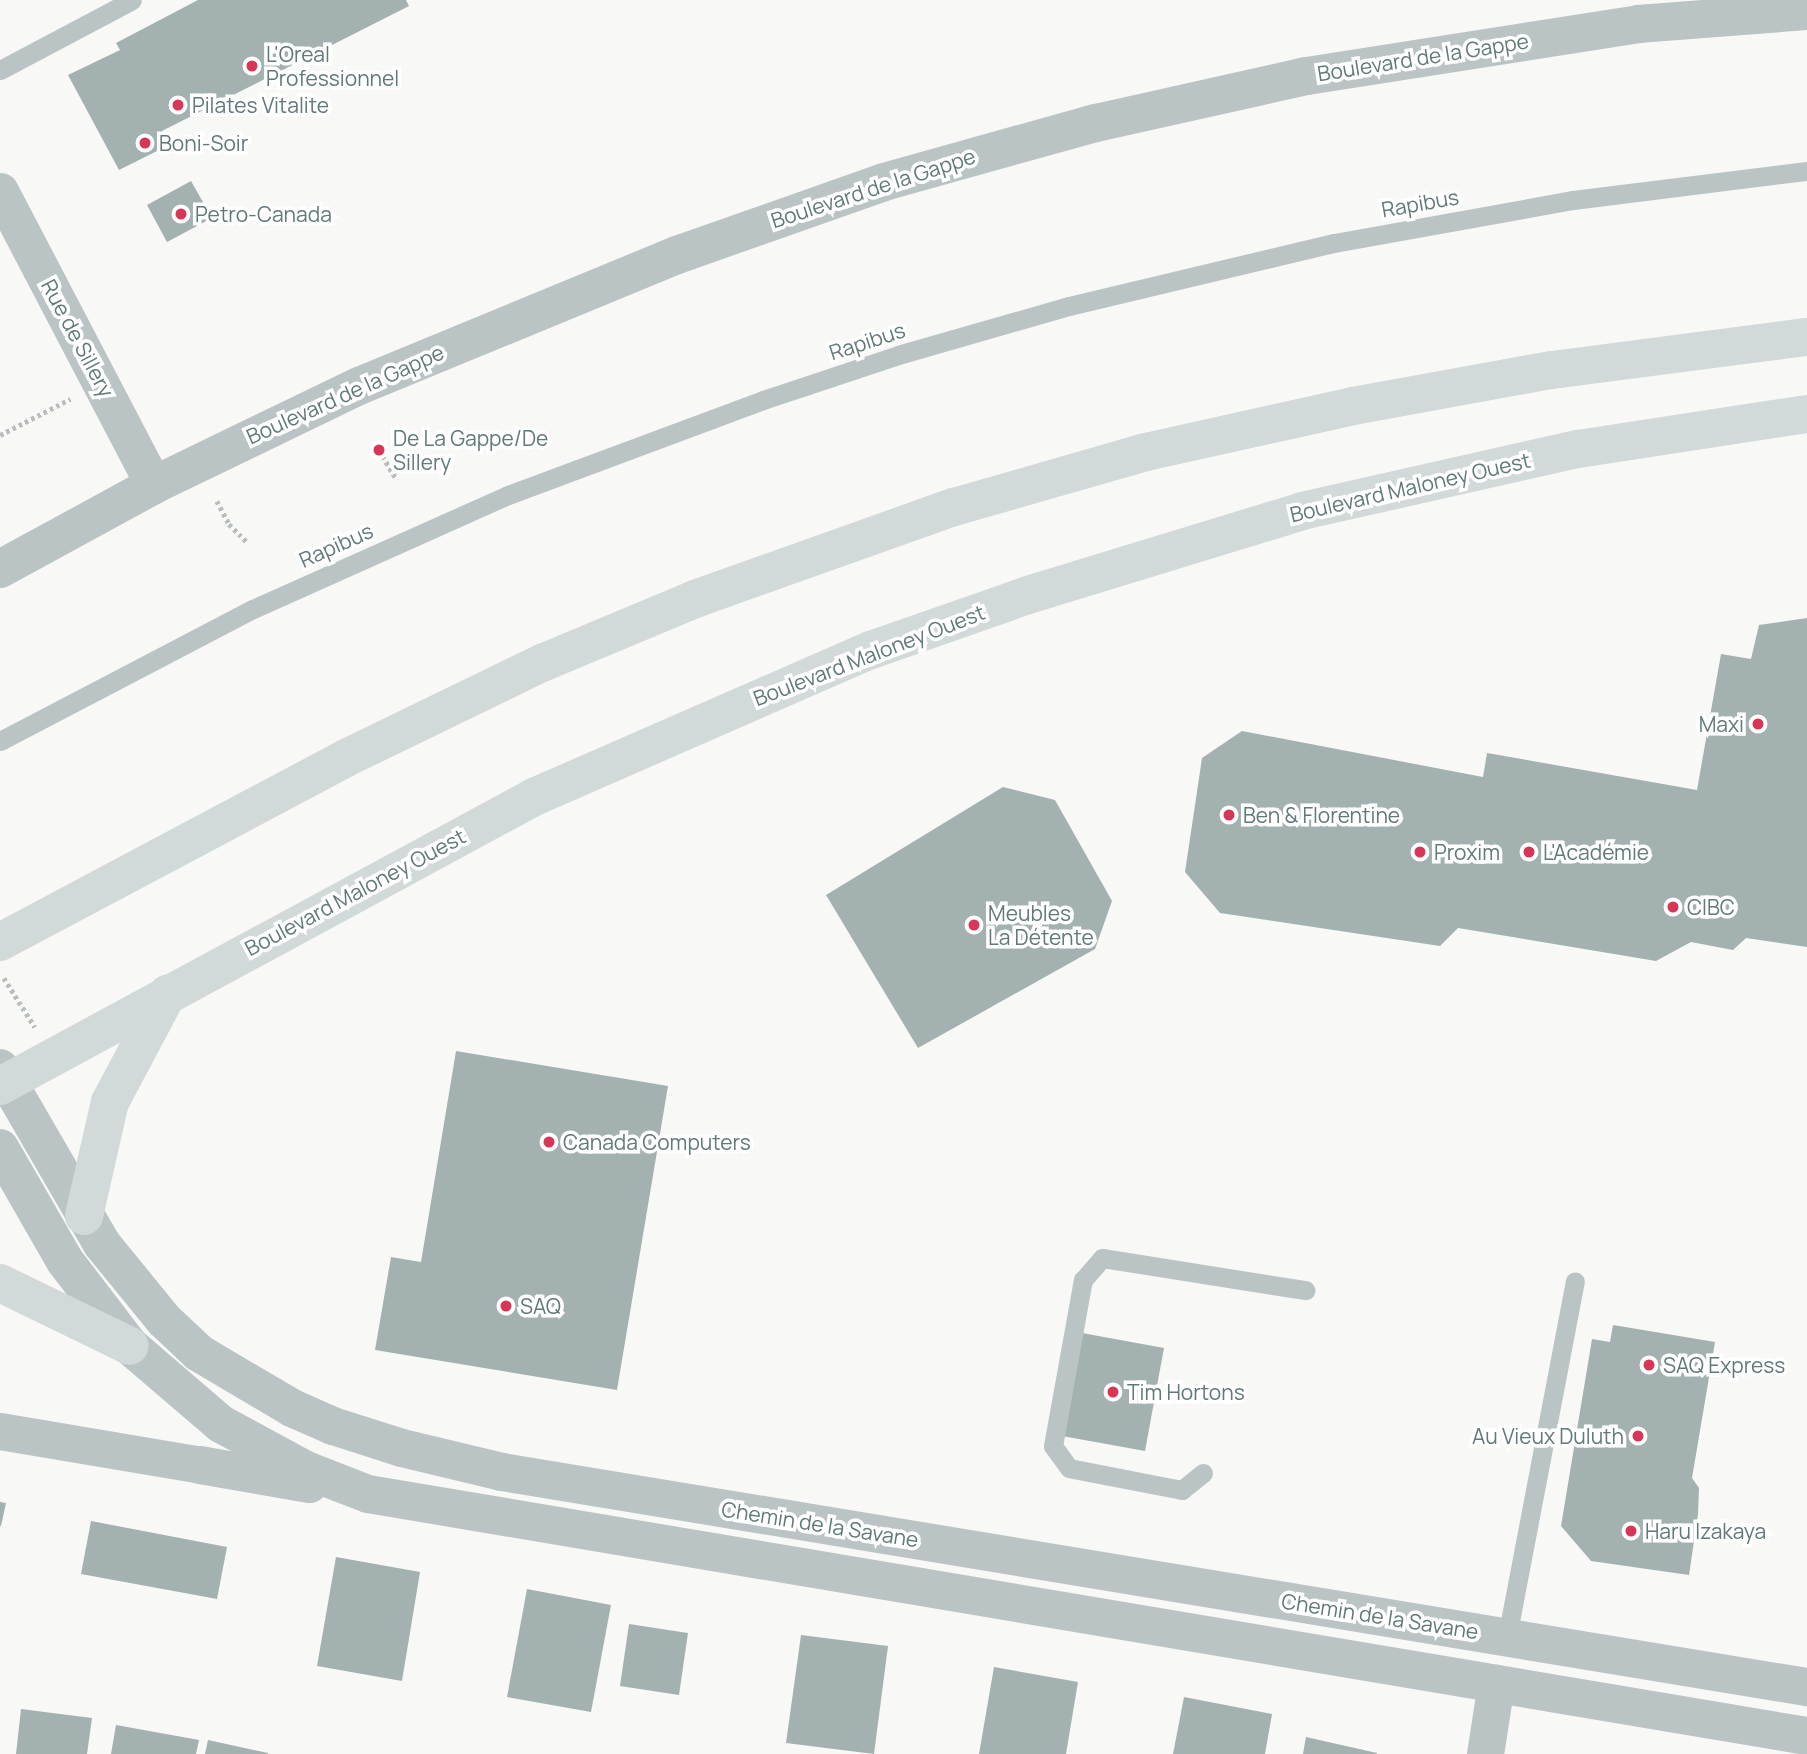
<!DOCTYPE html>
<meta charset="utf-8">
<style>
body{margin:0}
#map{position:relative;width:1807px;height:1754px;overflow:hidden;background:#f8f8f6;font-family:Manrope,sans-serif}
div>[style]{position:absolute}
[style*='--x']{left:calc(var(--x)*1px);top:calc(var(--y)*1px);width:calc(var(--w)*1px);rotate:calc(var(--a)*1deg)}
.building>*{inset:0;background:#a3b2b1}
.path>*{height:4.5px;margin-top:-2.25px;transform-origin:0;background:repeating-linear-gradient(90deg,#b8bebe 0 3.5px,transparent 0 7px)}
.service>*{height:19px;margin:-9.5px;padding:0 9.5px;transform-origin:9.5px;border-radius:9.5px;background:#bbc4c4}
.minor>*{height:37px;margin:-18.5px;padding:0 18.5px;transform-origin:18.5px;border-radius:18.5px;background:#bbc4c4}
.tertiary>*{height:38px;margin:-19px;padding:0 19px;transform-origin:19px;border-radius:19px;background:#bbc4c4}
.primary>*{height:38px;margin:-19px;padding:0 19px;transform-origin:19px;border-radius:19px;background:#d2d9d9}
.motorway>*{height:38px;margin:-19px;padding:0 19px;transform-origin:19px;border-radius:19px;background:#d2d9d9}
.dots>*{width:19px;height:19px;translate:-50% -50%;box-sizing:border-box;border:4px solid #fff;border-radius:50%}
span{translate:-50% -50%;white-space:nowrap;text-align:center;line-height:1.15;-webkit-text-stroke:7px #fff;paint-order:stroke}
.poi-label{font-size:21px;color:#617979}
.left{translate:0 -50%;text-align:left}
.right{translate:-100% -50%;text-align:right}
.street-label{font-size:21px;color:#617979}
</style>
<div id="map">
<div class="building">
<div style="clip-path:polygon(198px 0,406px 0,409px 6px,162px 131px,169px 145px,119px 170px,68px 75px,120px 50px,116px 43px)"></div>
<div style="clip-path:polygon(191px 181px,212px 218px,167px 242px,147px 205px)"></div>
<div style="clip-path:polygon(1807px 618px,1807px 947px,1746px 938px,1733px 950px,1691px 942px,1656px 961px,1458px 928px,1440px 946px,1220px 913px,1185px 872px,1202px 758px,1242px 731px,1483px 777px,1487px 753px,1697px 790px,1721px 654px,1751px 659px,1759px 625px)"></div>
<div style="clip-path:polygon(1003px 787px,1055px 800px,1112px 901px,1095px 949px,918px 1048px,826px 895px)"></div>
<div style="clip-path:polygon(456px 1051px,668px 1086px,617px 1390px,375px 1350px,391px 1257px,421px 1262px)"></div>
<div style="clip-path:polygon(1613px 1325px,1715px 1342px,1692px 1478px,1699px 1488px,1698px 1514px,1689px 1575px,1591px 1561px,1561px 1526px,1592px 1339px,1610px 1342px)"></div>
<div style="clip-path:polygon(1082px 1333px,1164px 1348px,1145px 1451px,1062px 1436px)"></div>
<div style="clip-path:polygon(0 1502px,6px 1503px,1px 1526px,0 1526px)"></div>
<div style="clip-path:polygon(91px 1521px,227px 1547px,217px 1599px,81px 1574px)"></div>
<div style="clip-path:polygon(336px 1557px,420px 1572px,402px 1681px,317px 1666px)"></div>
<div style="clip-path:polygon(527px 1589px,611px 1605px,591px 1712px,507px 1697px)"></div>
<div style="clip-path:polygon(629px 1624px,688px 1633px,679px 1695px,620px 1686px)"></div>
<div style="clip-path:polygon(801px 1635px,888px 1646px,874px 1754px,786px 1743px)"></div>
<div style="clip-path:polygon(994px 1667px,1078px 1682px,1066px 1754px,979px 1754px)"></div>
<div style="clip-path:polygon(1184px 1697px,1272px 1714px,1265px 1754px,1173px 1754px)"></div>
<div style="clip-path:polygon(21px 1709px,92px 1718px,87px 1754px,16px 1754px)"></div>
<div style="clip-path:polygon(116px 1725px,199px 1740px,196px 1754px,111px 1754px)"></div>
<div style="clip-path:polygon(1306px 1737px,1377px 1753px,1377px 1754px,1303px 1754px)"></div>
<div style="clip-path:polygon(208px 1740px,268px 1753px,268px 1754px,205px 1754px)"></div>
</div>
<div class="path">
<div style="--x:0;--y:435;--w:79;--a:-27.2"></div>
<div style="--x:379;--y:450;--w:35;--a:59"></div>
<div style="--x:217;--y:501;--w:26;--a:62"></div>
<div style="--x:229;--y:524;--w:25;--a:45"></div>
<div style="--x:4;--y:978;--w:58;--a:57.7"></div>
</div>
<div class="service">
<div style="--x:0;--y:70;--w:149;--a:-27.9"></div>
<div style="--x:0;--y:741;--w:285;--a:-27.6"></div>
<div style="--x:253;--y:609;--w:279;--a:-24.1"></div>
<div style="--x:508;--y:495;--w:272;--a:-20.4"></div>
<div style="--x:763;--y:400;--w:142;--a:-18.4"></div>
<div style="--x:898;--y:355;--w:178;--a:-16"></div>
<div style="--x:1069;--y:306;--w:272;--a:-13.4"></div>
<div style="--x:1334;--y:243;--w:243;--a:-10.2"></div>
<div style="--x:1573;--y:200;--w:236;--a:-7.1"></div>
<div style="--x:1203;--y:1473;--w:27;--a:141"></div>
<div style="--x:1182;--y:1490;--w:115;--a:-169"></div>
<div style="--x:1069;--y:1468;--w:27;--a:-126"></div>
<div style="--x:1053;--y:1446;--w:169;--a:-79.8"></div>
<div style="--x:1083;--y:1280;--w:29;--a:-49"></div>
<div style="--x:1102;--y:1258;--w:206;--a:9"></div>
<div style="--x:1507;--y:1637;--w:362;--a:-79.2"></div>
</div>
<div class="minor">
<div style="--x:0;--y:191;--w:332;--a:62.4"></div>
<div style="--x:0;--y:1431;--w:203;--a:9.6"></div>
<div style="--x:1485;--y:1754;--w:72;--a:-81.2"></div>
</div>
<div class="tertiary">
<div style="--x:0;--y:569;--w:175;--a:-28.6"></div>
<div style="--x:154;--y:485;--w:228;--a:-25.8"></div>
<div style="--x:359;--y:386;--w:344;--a:-22.4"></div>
<div style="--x:677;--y:255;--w:219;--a:-19.4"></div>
<div style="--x:884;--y:182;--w:220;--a:-15.6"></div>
<div style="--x:1096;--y:123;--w:216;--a:-12.6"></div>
<div style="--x:1307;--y:76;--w:335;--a:-8.9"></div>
<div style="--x:1638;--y:24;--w:169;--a:-4.4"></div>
<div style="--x:0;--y:1068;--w:203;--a:59.9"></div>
<div style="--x:102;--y:1244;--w:98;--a:50.8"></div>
<div style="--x:164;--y:1320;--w:48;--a:43.3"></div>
<div style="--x:199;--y:1353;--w:108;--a:30.6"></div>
<div style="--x:292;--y:1408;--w:45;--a:23.7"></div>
<div style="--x:333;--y:1426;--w:72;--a:17.7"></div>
<div style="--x:402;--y:1448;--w:103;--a:13.5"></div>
<div style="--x:502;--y:1472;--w:1323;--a:9.36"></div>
<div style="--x:0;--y:1148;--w:130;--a:60.1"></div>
<div style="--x:65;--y:1261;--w:107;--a:52.6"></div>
<div style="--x:130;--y:1346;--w:120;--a:40.6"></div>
<div style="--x:221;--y:1424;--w:97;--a:28.4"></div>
<div style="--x:306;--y:1470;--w:66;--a:21.2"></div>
<div style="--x:368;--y:1494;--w:1459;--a:9.55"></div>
<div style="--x:200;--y:1465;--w:111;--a:9.9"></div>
</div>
<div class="primary">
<div style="--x:0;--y:942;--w:392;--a:-28"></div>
<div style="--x:346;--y:758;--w:218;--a:-25.9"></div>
<div style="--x:542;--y:663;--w:166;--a:-22.7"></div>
<div style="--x:695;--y:599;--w:275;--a:-19.6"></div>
<div style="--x:954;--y:507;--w:200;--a:-16"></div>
<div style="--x:1146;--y:452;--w:212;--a:-12.5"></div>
<div style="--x:1353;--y:406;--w:202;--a:-10.3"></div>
<div style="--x:1552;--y:370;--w:257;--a:-7.4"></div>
<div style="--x:0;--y:1086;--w:607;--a:-28.42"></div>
<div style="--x:534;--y:797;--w:368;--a:-23.6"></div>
<div style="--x:871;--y:650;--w:166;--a:-19.3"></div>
<div style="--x:1028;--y:595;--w:287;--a:-17"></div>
<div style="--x:1302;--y:511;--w:283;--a:-12.7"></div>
<div style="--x:1578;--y:449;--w:232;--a:-8.7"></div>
<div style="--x:84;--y:1216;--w:117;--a:-77.2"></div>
<div style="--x:110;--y:1102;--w:123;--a:-62"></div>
</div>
<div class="motorway">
<div style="--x:0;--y:1283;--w:144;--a:25.9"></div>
</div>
<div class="dots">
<div style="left:252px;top:66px;background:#d83656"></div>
<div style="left:178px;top:105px;background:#d83656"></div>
<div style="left:145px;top:143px;background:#d83656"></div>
<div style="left:181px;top:214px;background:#d83656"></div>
<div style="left:379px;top:450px;background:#d83656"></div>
<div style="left:1758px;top:724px;background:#d83656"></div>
<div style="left:1229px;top:815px;background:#d83656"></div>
<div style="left:1420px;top:852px;background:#d83656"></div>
<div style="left:1529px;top:852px;background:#d83656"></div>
<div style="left:1673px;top:907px;background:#d83656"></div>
<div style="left:974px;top:925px;background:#d83656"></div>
<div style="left:549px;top:1142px;background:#d83656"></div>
<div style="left:506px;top:1306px;background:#d83656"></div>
<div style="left:1649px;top:1365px;background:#d83656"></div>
<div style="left:1113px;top:1392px;background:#d83656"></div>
<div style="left:1638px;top:1436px;background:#d83656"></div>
<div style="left:1631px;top:1531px;background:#d83656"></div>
</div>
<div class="poi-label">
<span class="left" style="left:266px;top:66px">L'Oreal<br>Professionnel</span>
<span class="left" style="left:192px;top:105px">Pilates Vitalite</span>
<span class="left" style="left:159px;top:143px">Boni-Soir</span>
<span class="left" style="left:195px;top:214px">Petro-Canada</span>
<span class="left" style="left:393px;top:450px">De La Gappe/De<br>Sillery</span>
<span class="right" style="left:1744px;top:724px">Maxi</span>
<span class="left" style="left:1243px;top:815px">Ben &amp; Florentine</span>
<span class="left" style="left:1434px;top:852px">Proxim</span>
<span class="left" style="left:1543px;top:852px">L'Académie</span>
<span class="left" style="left:1687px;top:907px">CIBC</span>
<span class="left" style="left:988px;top:925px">Meubles<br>La Détente</span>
<span class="left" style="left:563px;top:1142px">Canada Computers</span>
<span class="left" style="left:520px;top:1306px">SAQ</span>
<span class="left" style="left:1663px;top:1365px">SAQ Express</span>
<span class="left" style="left:1127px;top:1392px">Tim Hortons</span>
<span class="right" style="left:1624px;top:1436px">Au Vieux Duluth</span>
<span class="left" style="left:1645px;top:1531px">Haru Izakaya</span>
</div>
<div class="street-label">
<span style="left:1423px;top:57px;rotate:-9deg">Boulevard de la Gappe</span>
<span style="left:873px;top:188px;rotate:-18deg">Boulevard de la Gappe</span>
<span style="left:1420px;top:203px;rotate:-10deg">Rapibus</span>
<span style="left:78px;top:338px;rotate:62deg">Rue de Sillery</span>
<span style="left:867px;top:341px;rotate:-18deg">Rapibus</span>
<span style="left:345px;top:394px;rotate:-24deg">Boulevard de la Gappe</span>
<span style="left:1410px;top:487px;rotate:-13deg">Boulevard Maloney Ouest</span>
<span style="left:336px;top:545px;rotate:-24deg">Rapibus</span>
<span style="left:869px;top:655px;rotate:-21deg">Boulevard Maloney Ouest</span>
<span style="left:355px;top:892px;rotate:-28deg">Boulevard Maloney Ouest</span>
<span style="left:820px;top:1524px;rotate:9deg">Chemin de la Savane</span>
<span style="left:1380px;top:1616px;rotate:9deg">Chemin de la Savane</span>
</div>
</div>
